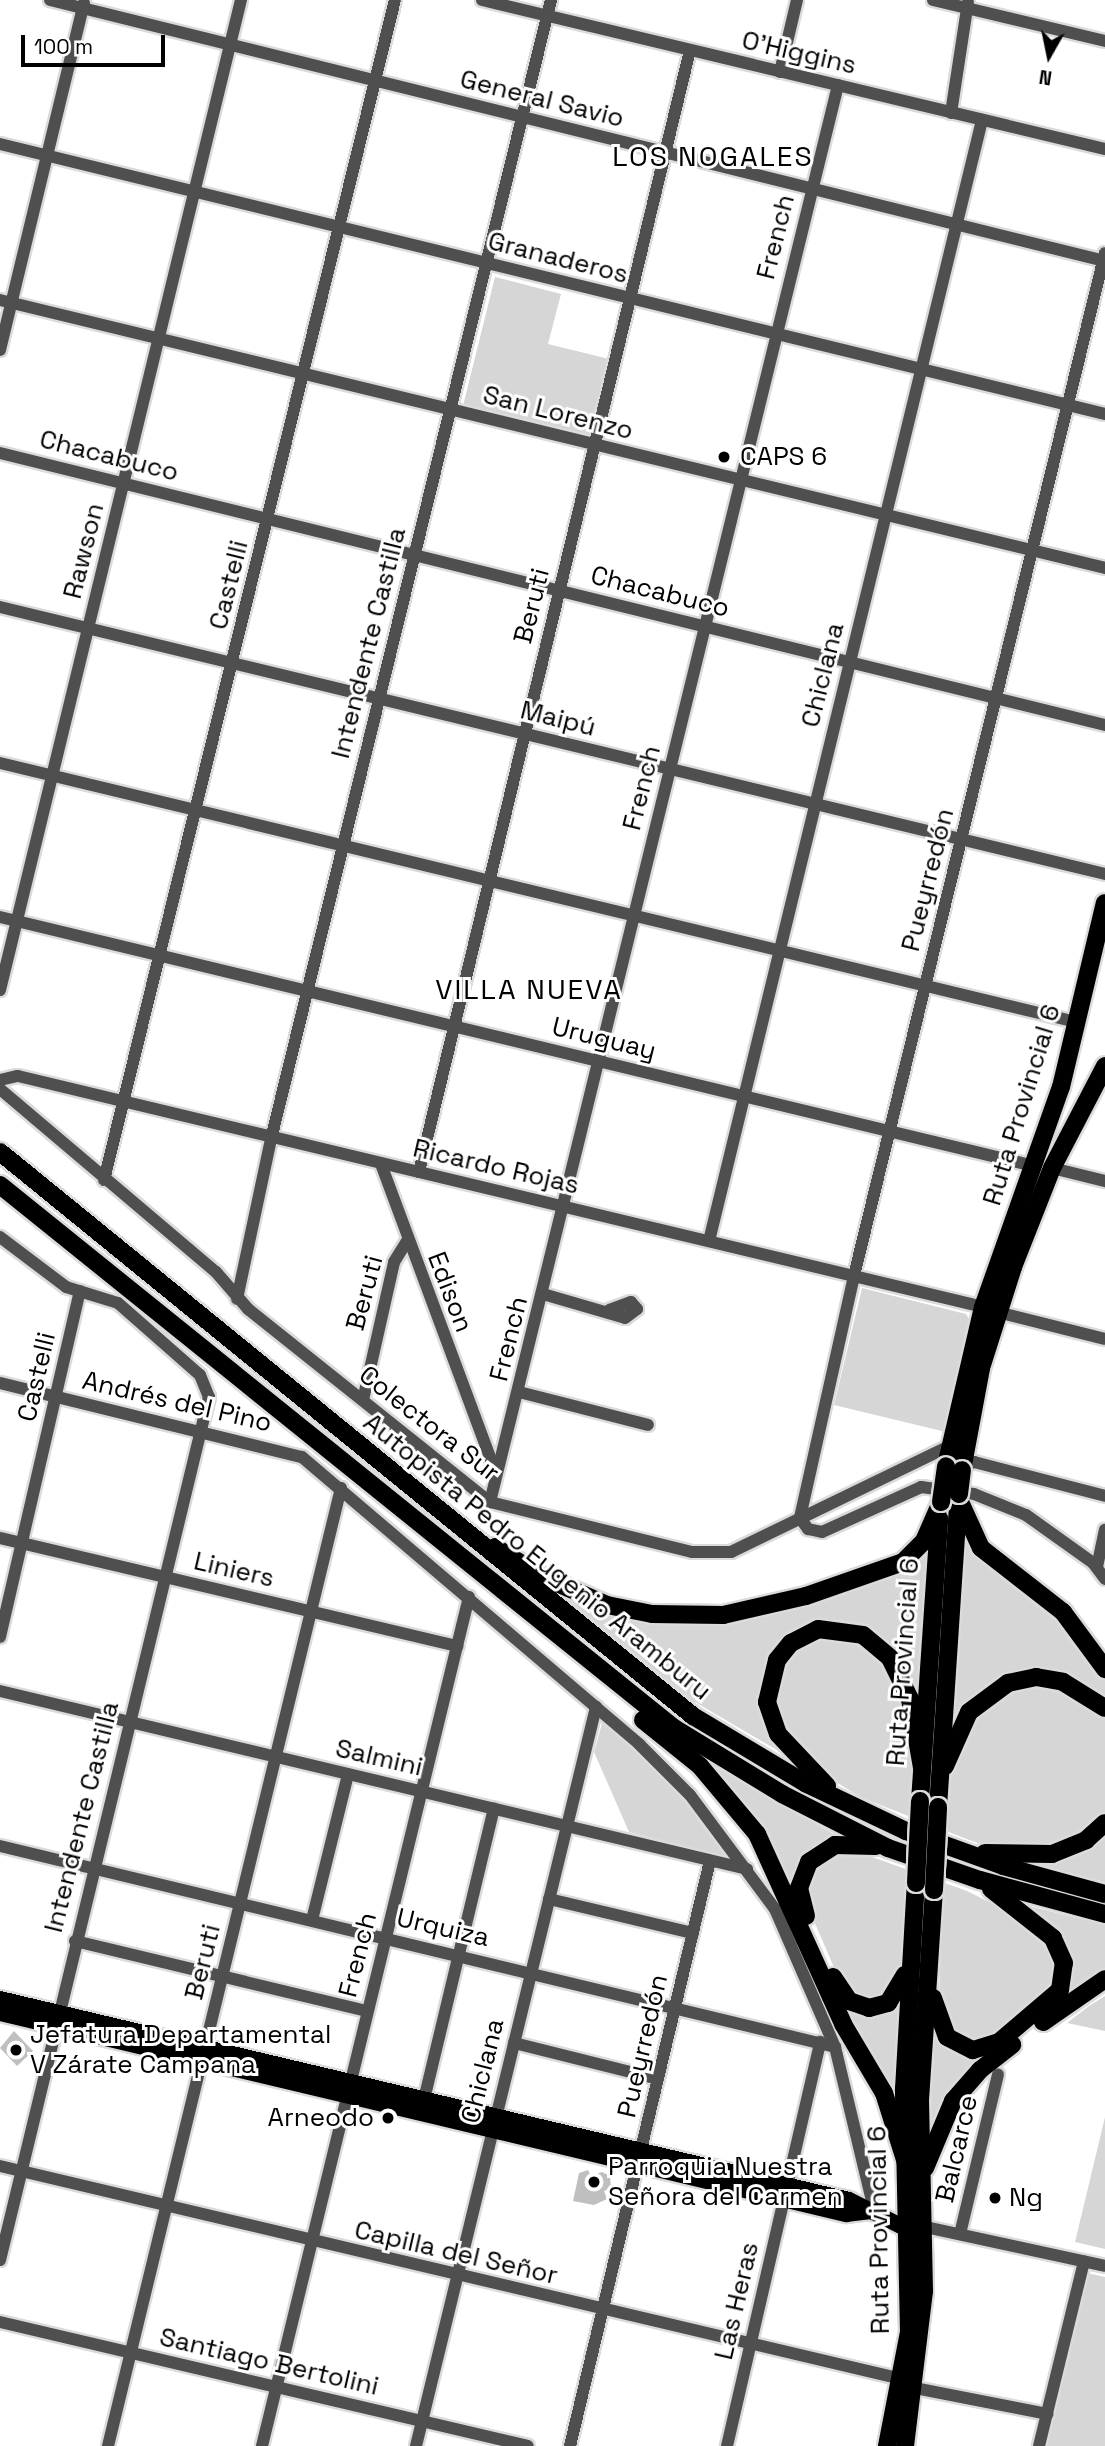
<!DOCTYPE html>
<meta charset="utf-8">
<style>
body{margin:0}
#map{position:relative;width:1105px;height:2446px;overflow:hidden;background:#fff;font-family:"Space Grotesk",sans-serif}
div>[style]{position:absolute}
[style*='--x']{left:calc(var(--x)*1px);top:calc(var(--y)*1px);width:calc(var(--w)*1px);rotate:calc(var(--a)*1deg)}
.green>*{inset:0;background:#d6d6d6}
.building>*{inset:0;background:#bfbfbf}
.roads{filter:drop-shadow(2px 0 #dbdbdb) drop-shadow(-2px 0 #dbdbdb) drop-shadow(0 2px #dbdbdb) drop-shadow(0 -2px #dbdbdb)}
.minor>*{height:12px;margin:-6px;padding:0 6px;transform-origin:6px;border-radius:6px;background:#4f4f4f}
.major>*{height:16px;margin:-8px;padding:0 8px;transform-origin:8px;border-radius:8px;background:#000}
.highway>*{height:18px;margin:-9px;padding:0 9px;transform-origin:9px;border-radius:9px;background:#000}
.bridges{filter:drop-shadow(2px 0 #dbdbdb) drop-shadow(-2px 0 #dbdbdb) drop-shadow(0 2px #dbdbdb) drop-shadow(0 -2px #dbdbdb)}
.highway-bridge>*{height:18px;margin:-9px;padding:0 9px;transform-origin:9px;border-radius:9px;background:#000}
.dots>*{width:19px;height:19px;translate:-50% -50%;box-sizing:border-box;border:4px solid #fff;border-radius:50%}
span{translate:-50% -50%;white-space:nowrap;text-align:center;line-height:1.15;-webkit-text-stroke:6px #fff;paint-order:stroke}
.street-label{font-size:26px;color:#000}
.poi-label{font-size:26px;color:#000}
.left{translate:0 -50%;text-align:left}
.right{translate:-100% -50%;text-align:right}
.neighbourhood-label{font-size:28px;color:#000;letter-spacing:2px}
.north{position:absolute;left:1014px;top:21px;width:70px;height:70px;-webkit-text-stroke:5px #fff;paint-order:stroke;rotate:189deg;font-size:19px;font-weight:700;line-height:28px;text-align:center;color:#000}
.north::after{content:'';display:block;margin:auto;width:24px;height:32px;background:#000;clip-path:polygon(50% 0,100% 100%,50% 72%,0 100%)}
.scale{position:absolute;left:21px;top:35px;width:144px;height:32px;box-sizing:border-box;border:4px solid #000;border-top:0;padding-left:9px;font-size:21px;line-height:24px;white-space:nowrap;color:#000;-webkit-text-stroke:5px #fff;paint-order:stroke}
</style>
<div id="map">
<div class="green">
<div style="clip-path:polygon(495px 277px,561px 294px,548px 344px,609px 359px,590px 437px,463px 406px)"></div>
<div style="clip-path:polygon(862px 1288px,966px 1314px,971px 1322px,946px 1432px,834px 1405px)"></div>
<div style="clip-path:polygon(946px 1513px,950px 1513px,932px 1805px,947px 1810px,953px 1762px,973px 1716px,1017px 1686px,1060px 1686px,1105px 1715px,1105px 1817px,1064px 1846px,987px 1847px,860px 1797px,833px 1780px,791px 1741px,775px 1706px,784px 1659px,812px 1637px,870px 1644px,897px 1680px,912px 1751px,913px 1797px)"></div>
<div style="clip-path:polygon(963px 1525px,1047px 1603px,1105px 1675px,1105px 1697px,1064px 1675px,994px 1684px,951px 1723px)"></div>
<div style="clip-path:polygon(927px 1549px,918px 1705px,896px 1654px,878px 1635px,848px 1623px,826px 1622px,770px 1660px,766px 1668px,762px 1688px,789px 1757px,688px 1698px,523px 1569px,557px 1588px,713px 1619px)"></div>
<div style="clip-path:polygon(603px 1720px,688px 1796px,730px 1858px,629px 1832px,594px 1752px)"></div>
<div style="clip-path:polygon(701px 1759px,841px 1838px,833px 1841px,795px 1896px,833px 1988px,889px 2011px,901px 2003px,896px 2107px,854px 2034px,795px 1905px)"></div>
<div style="clip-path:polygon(1105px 1832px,1105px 1882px,1026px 1862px)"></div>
<div style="clip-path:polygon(861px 1853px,967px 1891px,1019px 1917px,1053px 1951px,1058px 1983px,984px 2044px,950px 2032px,939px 1996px,943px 1892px,909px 1881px,901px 1975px,887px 1998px,861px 2001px,839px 1979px,811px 1914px,806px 1884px,822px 1858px)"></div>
<div style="clip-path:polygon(1021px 1904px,1105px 1925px,1105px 1974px,997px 2052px,931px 2130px,932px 2020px,952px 2049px,970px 2056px,1070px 1980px)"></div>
<div style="clip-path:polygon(1105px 1996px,1105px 2031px,1067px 2023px,1089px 2006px)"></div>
<div style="clip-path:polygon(1105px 2117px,1105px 2249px,1075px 2242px)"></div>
<div style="clip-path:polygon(1087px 2273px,1105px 2277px,1105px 2446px,1046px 2446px)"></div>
</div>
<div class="building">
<div style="clip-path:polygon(14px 2031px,33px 2051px,17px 2066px,0 2048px)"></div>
<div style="clip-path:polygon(588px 2170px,591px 2176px,602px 2172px,610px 2176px,611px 2188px,604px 2191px,607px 2199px,594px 2205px,573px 2201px,579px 2173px)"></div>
</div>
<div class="roads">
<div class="minor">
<div style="--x:50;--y:0;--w:1087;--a:13.9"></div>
<div style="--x:482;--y:0;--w:641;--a:13.45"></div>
<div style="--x:933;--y:0;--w:177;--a:13.4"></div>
<div style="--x:780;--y:72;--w:74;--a:-76.7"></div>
<div style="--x:951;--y:113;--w:112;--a:-81.3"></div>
<div style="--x:0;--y:144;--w:1138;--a:13.73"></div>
<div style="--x:1105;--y:253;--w:1053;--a:103.79"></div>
<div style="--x:854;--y:1276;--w:248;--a:102.6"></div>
<div style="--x:800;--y:1518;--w:14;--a:54"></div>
<div style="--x:808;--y:1529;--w:14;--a:12"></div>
<div style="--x:822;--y:1532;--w:109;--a:-24.4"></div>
<div style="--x:921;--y:1487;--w:53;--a:7.5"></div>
<div style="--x:974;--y:1494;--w:56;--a:22"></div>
<div style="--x:1026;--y:1515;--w:82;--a:35.6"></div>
<div style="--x:1093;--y:1563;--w:20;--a:53"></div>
<div style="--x:0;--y:300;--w:1137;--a:13.63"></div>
<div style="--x:0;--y:350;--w:357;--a:-76.4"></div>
<div style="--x:0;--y:453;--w:1138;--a:13.83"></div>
<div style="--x:0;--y:607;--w:1137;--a:13.58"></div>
<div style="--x:0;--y:763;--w:1107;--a:13.53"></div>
<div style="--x:0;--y:917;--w:1064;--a:13.54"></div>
<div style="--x:0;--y:990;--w:1019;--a:-76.32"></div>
<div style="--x:0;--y:1080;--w:18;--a:-13"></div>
<div style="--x:18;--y:1076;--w:992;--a:13.46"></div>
<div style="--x:0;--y:1089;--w:283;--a:40.3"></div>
<div style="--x:216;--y:1272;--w:49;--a:49.1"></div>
<div style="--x:248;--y:1309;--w:310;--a:38.6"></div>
<div style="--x:490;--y:1502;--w:208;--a:13.9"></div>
<div style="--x:692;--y:1552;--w:39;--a:0"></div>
<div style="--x:731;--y:1552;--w:242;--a:-25.9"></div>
<div style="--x:381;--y:1164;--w:330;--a:69.6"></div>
<div style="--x:1052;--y:1168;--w:55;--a:13.8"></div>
<div style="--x:419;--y:1172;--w:1154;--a:-76.42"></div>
<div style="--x:104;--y:1180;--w:1215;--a:-76.15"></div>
<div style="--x:0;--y:1237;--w:83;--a:37.1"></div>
<div style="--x:66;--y:1287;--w:54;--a:17.1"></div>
<div style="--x:118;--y:1303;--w:109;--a:41.3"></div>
<div style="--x:200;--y:1375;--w:24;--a:68"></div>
<div style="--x:209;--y:1397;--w:888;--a:103.61"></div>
<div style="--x:709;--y:1241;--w:1154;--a:-76.31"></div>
<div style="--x:543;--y:1294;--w:85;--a:16.3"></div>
<div style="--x:625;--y:1318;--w:15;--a:-37"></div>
<div style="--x:637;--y:1309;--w:9;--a:-131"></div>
<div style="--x:631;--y:1302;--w:23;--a:160"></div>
<div style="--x:237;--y:1299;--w:164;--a:-78"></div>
<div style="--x:271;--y:1139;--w:1173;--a:-76.19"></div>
<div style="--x:997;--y:1312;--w:111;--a:14"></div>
<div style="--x:0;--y:1383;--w:311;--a:13.8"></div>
<div style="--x:302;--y:1457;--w:443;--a:40.4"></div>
<div style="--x:639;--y:1744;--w:72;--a:45"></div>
<div style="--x:690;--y:1795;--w:142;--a:53.3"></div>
<div style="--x:775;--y:1909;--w:150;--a:66.5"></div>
<div style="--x:835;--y:2047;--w:168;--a:76.5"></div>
<div style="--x:519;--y:1392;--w:133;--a:14.3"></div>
<div style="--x:363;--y:1400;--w:141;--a:-77.3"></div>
<div style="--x:394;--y:1262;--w:25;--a:-58"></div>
<div style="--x:963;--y:1466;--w:12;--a:-20"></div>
<div style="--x:974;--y:1462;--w:135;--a:14.5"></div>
<div style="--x:490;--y:1502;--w:1459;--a:-76.2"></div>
<div style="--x:0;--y:1538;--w:470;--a:13.3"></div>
<div style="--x:1097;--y:1567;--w:38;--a:-78"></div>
<div style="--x:0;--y:1637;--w:355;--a:-77"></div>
<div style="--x:0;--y:1691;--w:768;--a:13.4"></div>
<div style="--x:0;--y:1846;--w:859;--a:13.53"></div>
<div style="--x:549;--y:1899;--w:148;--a:13.3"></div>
<div style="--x:312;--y:1920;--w:150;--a:-76.1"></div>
<div style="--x:75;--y:1941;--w:300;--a:13.5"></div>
<div style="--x:514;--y:2043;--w:148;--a:14"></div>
<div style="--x:422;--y:2108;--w:308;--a:-76.5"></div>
<div style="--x:0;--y:2166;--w:927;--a:13.29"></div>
<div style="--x:925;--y:2227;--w:184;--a:12.2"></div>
<div style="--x:960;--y:2234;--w:164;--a:-76.6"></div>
<div style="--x:0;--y:2322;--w:542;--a:13.22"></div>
<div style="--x:915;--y:2388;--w:135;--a:11.1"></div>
<div style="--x:108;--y:2446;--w:986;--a:-76.33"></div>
<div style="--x:262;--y:2446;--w:874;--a:-76.3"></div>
<div style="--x:416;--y:2446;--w:761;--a:-76.31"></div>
<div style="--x:570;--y:2446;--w:602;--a:-76.54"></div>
<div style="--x:727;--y:2446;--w:415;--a:-77"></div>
<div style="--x:1039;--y:2446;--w:190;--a:-76.3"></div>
</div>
<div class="major">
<div style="--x:0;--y:1999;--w:872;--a:13.32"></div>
<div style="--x:849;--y:2200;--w:67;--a:26.6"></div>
<div style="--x:0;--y:2013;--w:870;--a:13.37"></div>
<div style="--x:846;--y:2214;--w:25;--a:-7"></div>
</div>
<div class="highway">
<div style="--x:0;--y:1152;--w:894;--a:39.14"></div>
<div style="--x:693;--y:1716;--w:131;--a:30.9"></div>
<div style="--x:805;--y:1783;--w:112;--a:25.4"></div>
<div style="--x:906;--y:1831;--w:103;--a:19.8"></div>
<div style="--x:1003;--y:1866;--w:106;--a:15.4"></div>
<div style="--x:0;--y:1185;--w:866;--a:38.86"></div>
<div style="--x:674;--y:1728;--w:127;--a:31.4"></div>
<div style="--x:782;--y:1794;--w:119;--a:27"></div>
<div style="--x:888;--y:1848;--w:97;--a:19.2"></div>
<div style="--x:980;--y:1880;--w:130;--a:15.2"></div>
<div style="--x:946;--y:1466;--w:163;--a:-76.9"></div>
<div style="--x:983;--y:1307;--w:233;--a:-70.5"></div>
<div style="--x:1061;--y:1087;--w:189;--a:-76.6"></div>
<div style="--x:962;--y:1470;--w:104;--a:-79.4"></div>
<div style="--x:981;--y:1368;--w:106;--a:-72.4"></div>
<div style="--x:1013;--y:1267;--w:106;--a:-68.5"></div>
<div style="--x:1052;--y:1168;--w:115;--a:-62.5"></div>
<div style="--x:961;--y:1504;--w:48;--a:65.6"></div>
<div style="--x:981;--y:1548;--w:104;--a:38"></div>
<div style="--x:1063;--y:1612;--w:71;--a:53.6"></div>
<div style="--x:495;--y:1547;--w:54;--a:32.2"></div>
<div style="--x:541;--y:1576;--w:72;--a:23.7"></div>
<div style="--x:607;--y:1605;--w:46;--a:11.3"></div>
<div style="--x:652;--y:1614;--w:71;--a:0.8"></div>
<div style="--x:723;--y:1615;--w:85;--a:-12.9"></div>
<div style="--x:806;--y:1596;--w:103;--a:-19.3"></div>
<div style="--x:903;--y:1562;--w:30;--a:-45"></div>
<div style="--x:924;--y:1541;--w:43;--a:-66.4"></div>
<div style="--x:643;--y:1720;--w:73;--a:38.9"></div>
<div style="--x:700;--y:1766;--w:89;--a:50"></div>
<div style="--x:757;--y:1834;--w:209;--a:65.6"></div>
<div style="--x:843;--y:2024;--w:80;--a:59.3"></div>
<div style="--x:884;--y:2093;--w:73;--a:72.6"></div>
<div style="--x:945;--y:1766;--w:59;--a:-66"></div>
<div style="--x:969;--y:1712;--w:49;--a:-36.6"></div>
<div style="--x:1008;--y:1683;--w:29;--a:-12"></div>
<div style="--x:1036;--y:1677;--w:27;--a:10"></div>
<div style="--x:1063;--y:1682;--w:49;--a:31.8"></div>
<div style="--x:827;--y:1786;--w:71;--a:-133.3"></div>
<div style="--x:778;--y:1734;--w:34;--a:-109"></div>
<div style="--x:767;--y:1702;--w:43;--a:-76.6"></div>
<div style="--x:777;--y:1660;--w:22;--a:-51"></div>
<div style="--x:791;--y:1643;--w:30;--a:-27"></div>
<div style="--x:818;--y:1629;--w:45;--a:7.6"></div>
<div style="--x:863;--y:1635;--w:35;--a:40"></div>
<div style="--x:890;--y:1658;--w:46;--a:64"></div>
<div style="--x:910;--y:1699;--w:70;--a:80.1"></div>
<div style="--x:920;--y:1801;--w:283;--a:-86.1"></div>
<div style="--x:938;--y:1807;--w:314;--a:-86.2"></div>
<div style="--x:985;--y:1853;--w:67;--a:0.9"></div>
<div style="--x:1052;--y:1854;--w:37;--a:-22"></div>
<div style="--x:1086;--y:1840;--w:25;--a:-42"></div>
<div style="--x:806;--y:1916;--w:29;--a:-104"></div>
<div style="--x:799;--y:1888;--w:28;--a:-69"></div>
<div style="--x:809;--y:1862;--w:31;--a:-33"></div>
<div style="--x:835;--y:1845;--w:41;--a:1.4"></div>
<div style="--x:833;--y:1977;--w:29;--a:56"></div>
<div style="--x:849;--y:2001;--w:21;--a:19"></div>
<div style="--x:869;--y:2008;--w:20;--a:-15"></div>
<div style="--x:888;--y:2003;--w:33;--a:-59"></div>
<div style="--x:933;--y:1998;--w:41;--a:70.3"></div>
<div style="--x:947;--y:2037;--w:29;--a:27"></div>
<div style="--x:973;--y:2050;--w:27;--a:-17"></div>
<div style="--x:999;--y:2042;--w:80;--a:-40.4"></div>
<div style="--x:1060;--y:1990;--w:27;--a:-82"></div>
<div style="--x:1064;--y:1963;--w:27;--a:-114"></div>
<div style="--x:1053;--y:1938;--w:79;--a:-141.7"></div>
<div style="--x:1043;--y:2022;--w:75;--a:-34.7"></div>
<div style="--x:925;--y:2168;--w:73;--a:-67.3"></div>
<div style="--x:953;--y:2101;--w:41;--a:-48.9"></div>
<div style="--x:980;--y:2070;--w:41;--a:-38"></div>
<div style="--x:887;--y:2446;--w:116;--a:-79.1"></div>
<div style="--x:909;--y:2332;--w:243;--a:-91.2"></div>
<div style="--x:904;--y:2089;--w:206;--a:-86.7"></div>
<div style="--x:905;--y:2446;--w:156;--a:-83"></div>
<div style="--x:924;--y:2291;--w:191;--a:-91.2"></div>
<div style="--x:920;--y:2100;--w:210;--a:-86.2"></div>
</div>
</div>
<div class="bridges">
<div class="highway-bridge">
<div style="--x:959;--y:1494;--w:24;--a:-83"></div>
<div style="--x:941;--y:1502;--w:36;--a:-82"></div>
<div style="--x:916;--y:1883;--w:82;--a:-87.2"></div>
<div style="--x:934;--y:1890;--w:83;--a:-87.2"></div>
</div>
</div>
<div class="dots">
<div style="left:724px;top:457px;background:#000"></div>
<div style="left:16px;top:2050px;background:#000"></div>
<div style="left:388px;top:2118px;background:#000"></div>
<div style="left:594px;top:2182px;background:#000"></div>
<div style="left:995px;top:2198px;background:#000"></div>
</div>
<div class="street-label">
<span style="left:799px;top:53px;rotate:13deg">O'Higgins</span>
<span style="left:542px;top:99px;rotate:14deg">General Savio</span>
<span style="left:776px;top:237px;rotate:-76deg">French</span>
<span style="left:558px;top:258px;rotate:14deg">Granaderos</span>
<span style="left:558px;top:413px;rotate:14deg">San Lorenzo</span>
<span style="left:109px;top:456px;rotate:14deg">Chacabuco</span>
<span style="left:84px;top:551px;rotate:-76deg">Rawson</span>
<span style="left:229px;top:585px;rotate:-76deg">Castelli</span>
<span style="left:660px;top:592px;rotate:14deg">Chacabuco</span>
<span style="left:532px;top:606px;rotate:-76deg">Beruti</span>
<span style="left:369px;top:643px;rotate:-76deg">Intendente Castilla</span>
<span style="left:823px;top:675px;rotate:-76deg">Chiclana</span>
<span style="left:558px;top:719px;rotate:14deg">Maipú</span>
<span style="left:642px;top:788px;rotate:-76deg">French</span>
<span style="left:928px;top:880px;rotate:-76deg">Pueyrredón</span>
<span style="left:604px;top:1039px;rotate:14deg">Uruguay</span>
<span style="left:1022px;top:1105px;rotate:-73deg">Ruta Provincial 6</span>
<span style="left:496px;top:1167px;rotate:13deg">Ricardo Rojas</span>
<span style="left:450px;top:1292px;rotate:69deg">Edison</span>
<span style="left:365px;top:1293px;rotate:-75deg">Beruti</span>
<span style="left:509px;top:1339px;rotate:-76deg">French</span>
<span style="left:37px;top:1377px;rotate:-77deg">Castelli</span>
<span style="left:177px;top:1402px;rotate:13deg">Andrés del Pino</span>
<span style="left:429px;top:1424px;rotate:38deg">Colectora Sur</span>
<span style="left:537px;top:1557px;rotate:39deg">Autopista Pedro Eugenio Aramburu</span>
<span style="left:234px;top:1570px;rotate:13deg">Liniers</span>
<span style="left:903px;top:1662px;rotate:-86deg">Ruta Provincial 6</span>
<span style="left:379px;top:1758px;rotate:13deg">Salmini</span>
<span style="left:82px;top:1817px;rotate:-76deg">Intendente Castilla</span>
<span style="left:443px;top:1928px;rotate:13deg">Urquiza</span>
<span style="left:358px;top:1955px;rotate:-76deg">French</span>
<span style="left:203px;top:1962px;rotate:-76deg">Beruti</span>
<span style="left:643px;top:2046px;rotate:-77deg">Pueyrredón</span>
<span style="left:483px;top:2071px;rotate:-76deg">Chiclana</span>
<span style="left:957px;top:2149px;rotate:-77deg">Balcarce</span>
<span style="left:879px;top:2230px;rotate:-91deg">Ruta Provincial 6</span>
<span style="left:456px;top:2253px;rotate:13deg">Capilla del Señor</span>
<span style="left:737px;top:2301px;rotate:-77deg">Las Heras</span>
<span style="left:269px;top:2362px;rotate:13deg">Santiago Bertolini</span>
</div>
<div class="poi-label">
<span class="left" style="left:740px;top:457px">CAPS 6</span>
<span class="left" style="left:30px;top:2050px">Jefatura Departamental<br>V Zárate Campana</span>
<span class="right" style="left:374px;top:2118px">Arneodo</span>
<span class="left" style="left:608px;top:2182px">Parroquia Nuestra<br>Señora del Carmen</span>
<span class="left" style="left:1009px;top:2198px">Ng</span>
</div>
<div class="neighbourhood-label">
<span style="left:713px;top:156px">LOS NOGALES</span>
<span style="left:529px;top:989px">VILLA NUEVA</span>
</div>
<div class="north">N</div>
<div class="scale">100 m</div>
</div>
